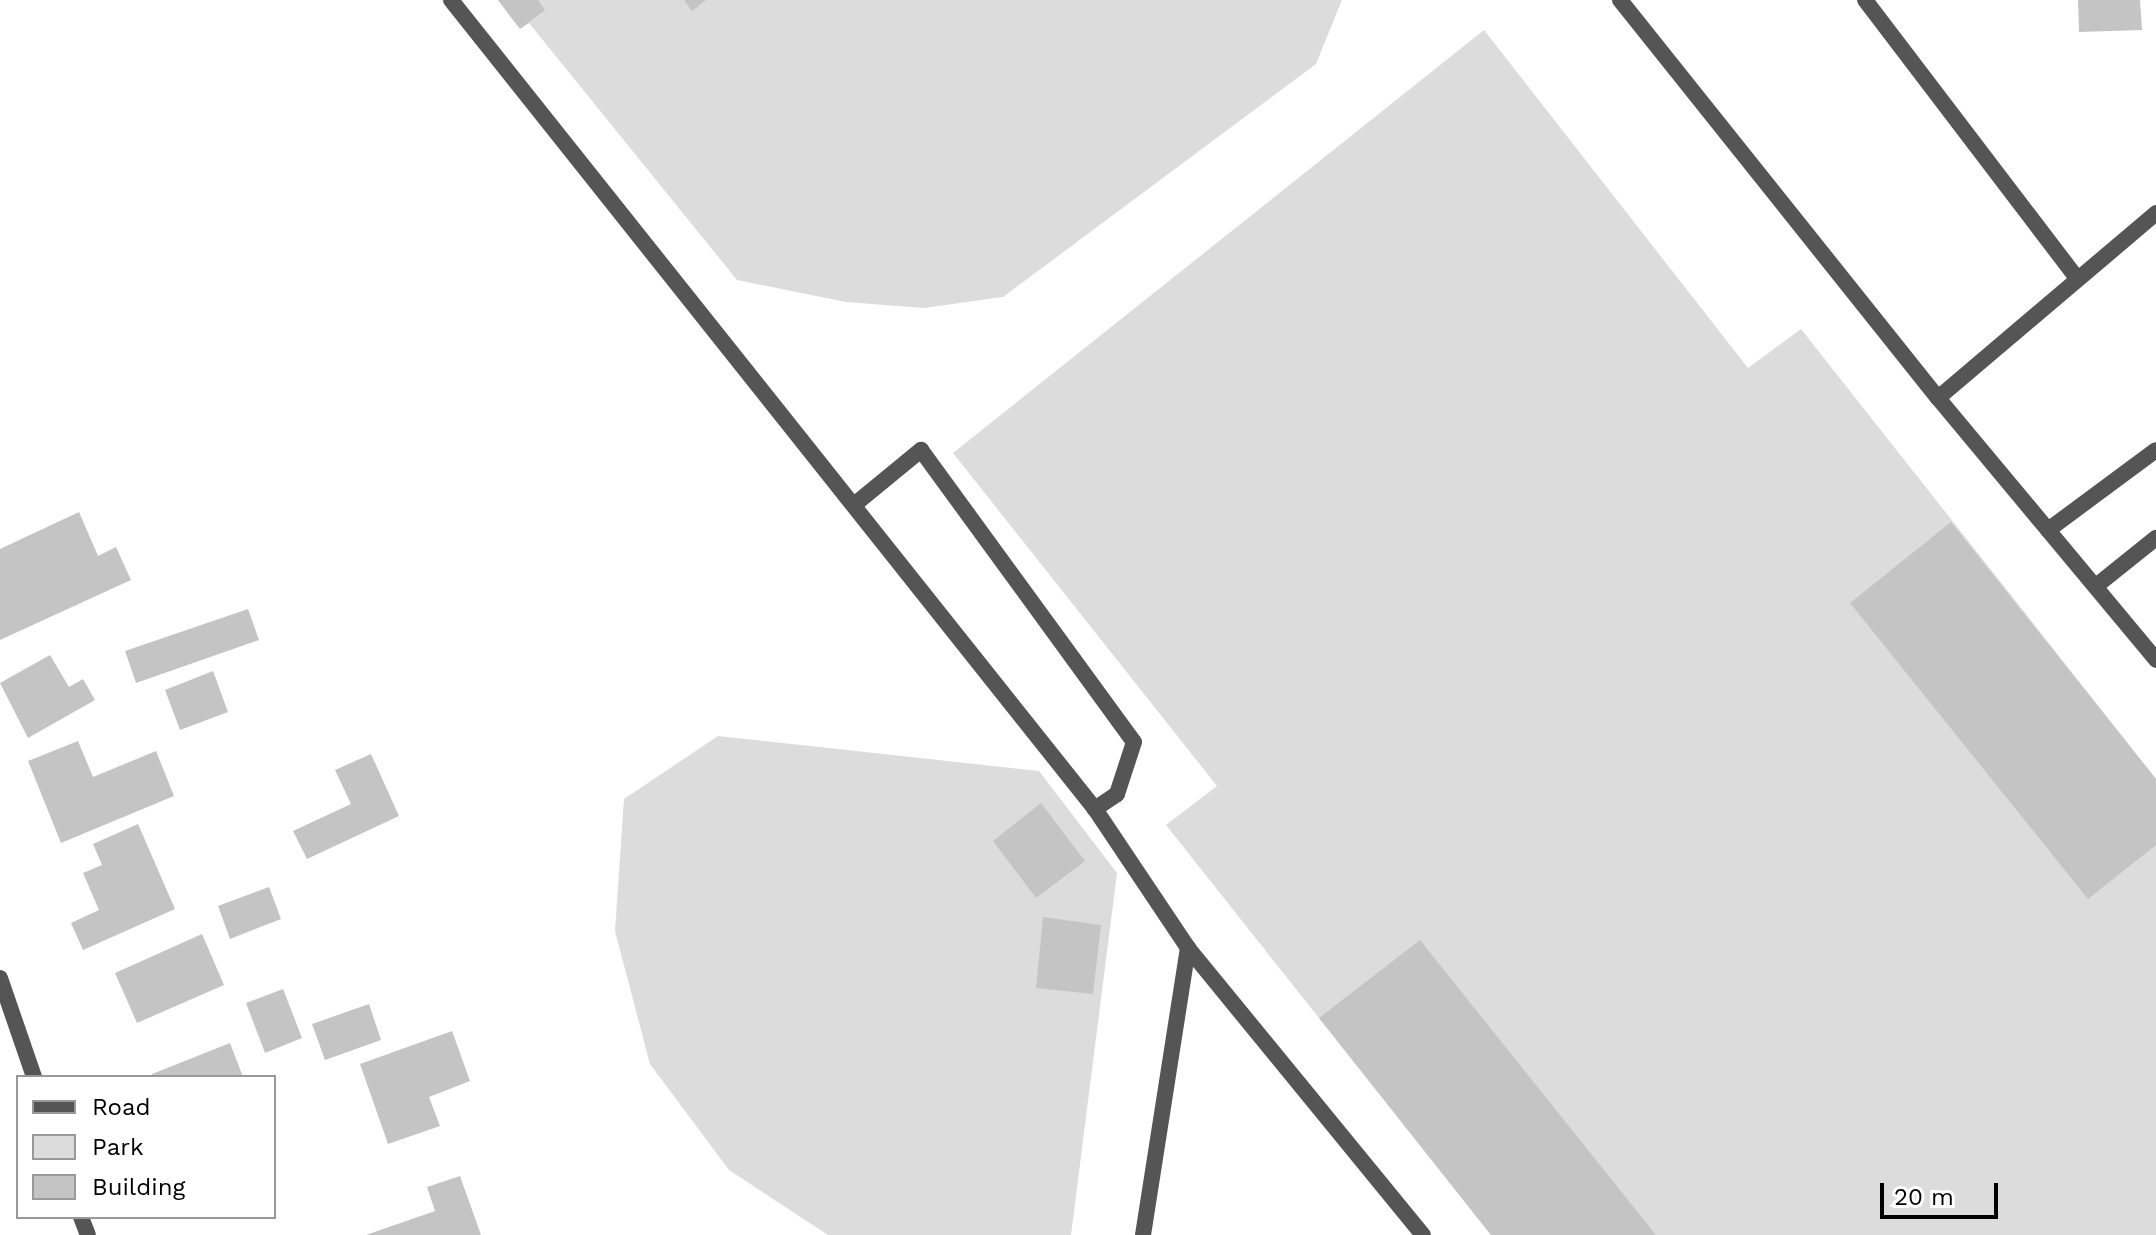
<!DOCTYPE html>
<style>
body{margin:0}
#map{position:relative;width:2156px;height:1235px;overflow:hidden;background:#fff;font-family:"Work Sans",sans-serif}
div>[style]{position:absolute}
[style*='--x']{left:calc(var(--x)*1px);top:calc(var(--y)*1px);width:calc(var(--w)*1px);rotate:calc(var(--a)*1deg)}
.green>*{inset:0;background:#dcdcdc}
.building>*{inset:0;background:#c4c4c4}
.lane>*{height:16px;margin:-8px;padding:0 8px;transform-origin:8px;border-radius:8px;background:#555}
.street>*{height:16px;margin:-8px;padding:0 8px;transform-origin:8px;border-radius:8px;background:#555}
span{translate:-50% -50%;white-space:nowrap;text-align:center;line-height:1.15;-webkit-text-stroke:8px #fff;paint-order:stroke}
.legend{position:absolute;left:16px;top:1075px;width:260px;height:144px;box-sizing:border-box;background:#fff;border:2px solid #999;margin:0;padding:10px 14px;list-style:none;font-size:24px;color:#000}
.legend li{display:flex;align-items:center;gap:16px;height:40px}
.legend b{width:40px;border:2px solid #999}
.scale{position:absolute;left:1880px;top:1183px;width:118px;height:36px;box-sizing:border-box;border:4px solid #000;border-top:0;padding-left:10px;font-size:24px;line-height:28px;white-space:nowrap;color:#000;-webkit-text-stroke:6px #fff;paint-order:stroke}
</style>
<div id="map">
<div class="green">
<div style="clip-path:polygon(498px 0,1342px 0,1316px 64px,1003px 297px,924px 308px,846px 302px,737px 280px,529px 23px,520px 29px)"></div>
<div style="clip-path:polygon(1484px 30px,1748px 368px,1801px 329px,2156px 779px,2156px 1235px,1491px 1235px,1166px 825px,1217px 786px,953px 453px)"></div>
<div style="clip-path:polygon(718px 736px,1039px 771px,1117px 873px,1071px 1235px,828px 1235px,729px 1170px,650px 1064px,615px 931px,624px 799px)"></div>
</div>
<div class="building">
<div style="clip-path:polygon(498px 0,538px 0,545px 10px,520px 29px)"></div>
<div style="clip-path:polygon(684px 0,706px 0,692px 11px)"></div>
<div style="clip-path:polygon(2078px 0,2140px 0,2142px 30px,2079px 32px)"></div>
<div style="clip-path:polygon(79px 512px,98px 556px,116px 547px,131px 580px,0 640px,0 549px)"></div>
<div style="clip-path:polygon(1951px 522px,2156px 779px,2156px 845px,2088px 899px,1850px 603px)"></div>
<div style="clip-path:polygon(248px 609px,259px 640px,136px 683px,125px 651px)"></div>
<div style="clip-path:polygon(50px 655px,69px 687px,83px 679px,95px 700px,28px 738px,0 683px)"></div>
<div style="clip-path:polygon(213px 671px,228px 712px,180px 730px,165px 690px)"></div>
<div style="clip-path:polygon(78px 741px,93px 777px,156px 751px,174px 796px,61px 843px,28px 761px)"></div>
<div style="clip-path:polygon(371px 754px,399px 816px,307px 859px,293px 831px,351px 804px,335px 770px)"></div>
<div style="clip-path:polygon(1041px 803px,1085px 861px,1036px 898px,993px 841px)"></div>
<div style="clip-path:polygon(138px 824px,175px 909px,83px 950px,71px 923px,99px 910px,83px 873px,102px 865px,93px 844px)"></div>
<div style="clip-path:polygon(269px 887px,281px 919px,230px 939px,218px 906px)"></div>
<div style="clip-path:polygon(1043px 917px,1101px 925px,1093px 994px,1036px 988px)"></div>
<div style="clip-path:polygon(202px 934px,224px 985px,137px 1023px,115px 973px)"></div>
<div style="clip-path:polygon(1420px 940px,1656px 1235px,1491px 1235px,1319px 1018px)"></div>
<div style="clip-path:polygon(283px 989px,302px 1038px,265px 1053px,246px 1003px)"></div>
<div style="clip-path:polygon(369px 1004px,381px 1040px,325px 1060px,312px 1024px)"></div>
<div style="clip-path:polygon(452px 1031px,470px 1081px,429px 1097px,440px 1126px,388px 1144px,360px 1064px)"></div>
<div style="clip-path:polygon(230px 1043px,243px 1077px,153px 1077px,152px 1074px)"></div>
<div style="clip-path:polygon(460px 1176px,481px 1235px,366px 1235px,435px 1211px,427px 1187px)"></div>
</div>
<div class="lane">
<div style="--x:451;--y:0;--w:1034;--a:51.48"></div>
<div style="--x:1095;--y:809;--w:167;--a:56.2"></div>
<div style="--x:1188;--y:948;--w:371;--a:50.7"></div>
<div style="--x:1620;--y:0;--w:509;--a:51.38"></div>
<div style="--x:1938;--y:398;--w:341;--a:50.2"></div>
<div style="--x:1865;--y:0;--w:350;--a:52.7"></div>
<div style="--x:1938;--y:398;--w:286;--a:-40.3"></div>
<div style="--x:854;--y:505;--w:87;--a:-39.4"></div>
<div style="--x:921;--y:450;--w:361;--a:53.9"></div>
<div style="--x:1134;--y:742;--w:55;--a:108.1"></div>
<div style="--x:1117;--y:794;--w:27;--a:146"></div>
<div style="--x:2048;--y:530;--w:134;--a:-36.5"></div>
<div style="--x:2096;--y:586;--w:77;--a:-38.7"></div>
<div style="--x:1143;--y:1235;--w:291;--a:-81.1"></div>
</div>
<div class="street">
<div style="--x:0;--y:978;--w:105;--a:71"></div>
<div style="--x:81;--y:1217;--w:19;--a:69"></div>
</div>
<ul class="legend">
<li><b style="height:10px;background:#555"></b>Road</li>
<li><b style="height:22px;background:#dcdcdc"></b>Park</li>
<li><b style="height:22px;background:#c4c4c4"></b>Building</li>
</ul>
<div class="scale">20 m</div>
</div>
